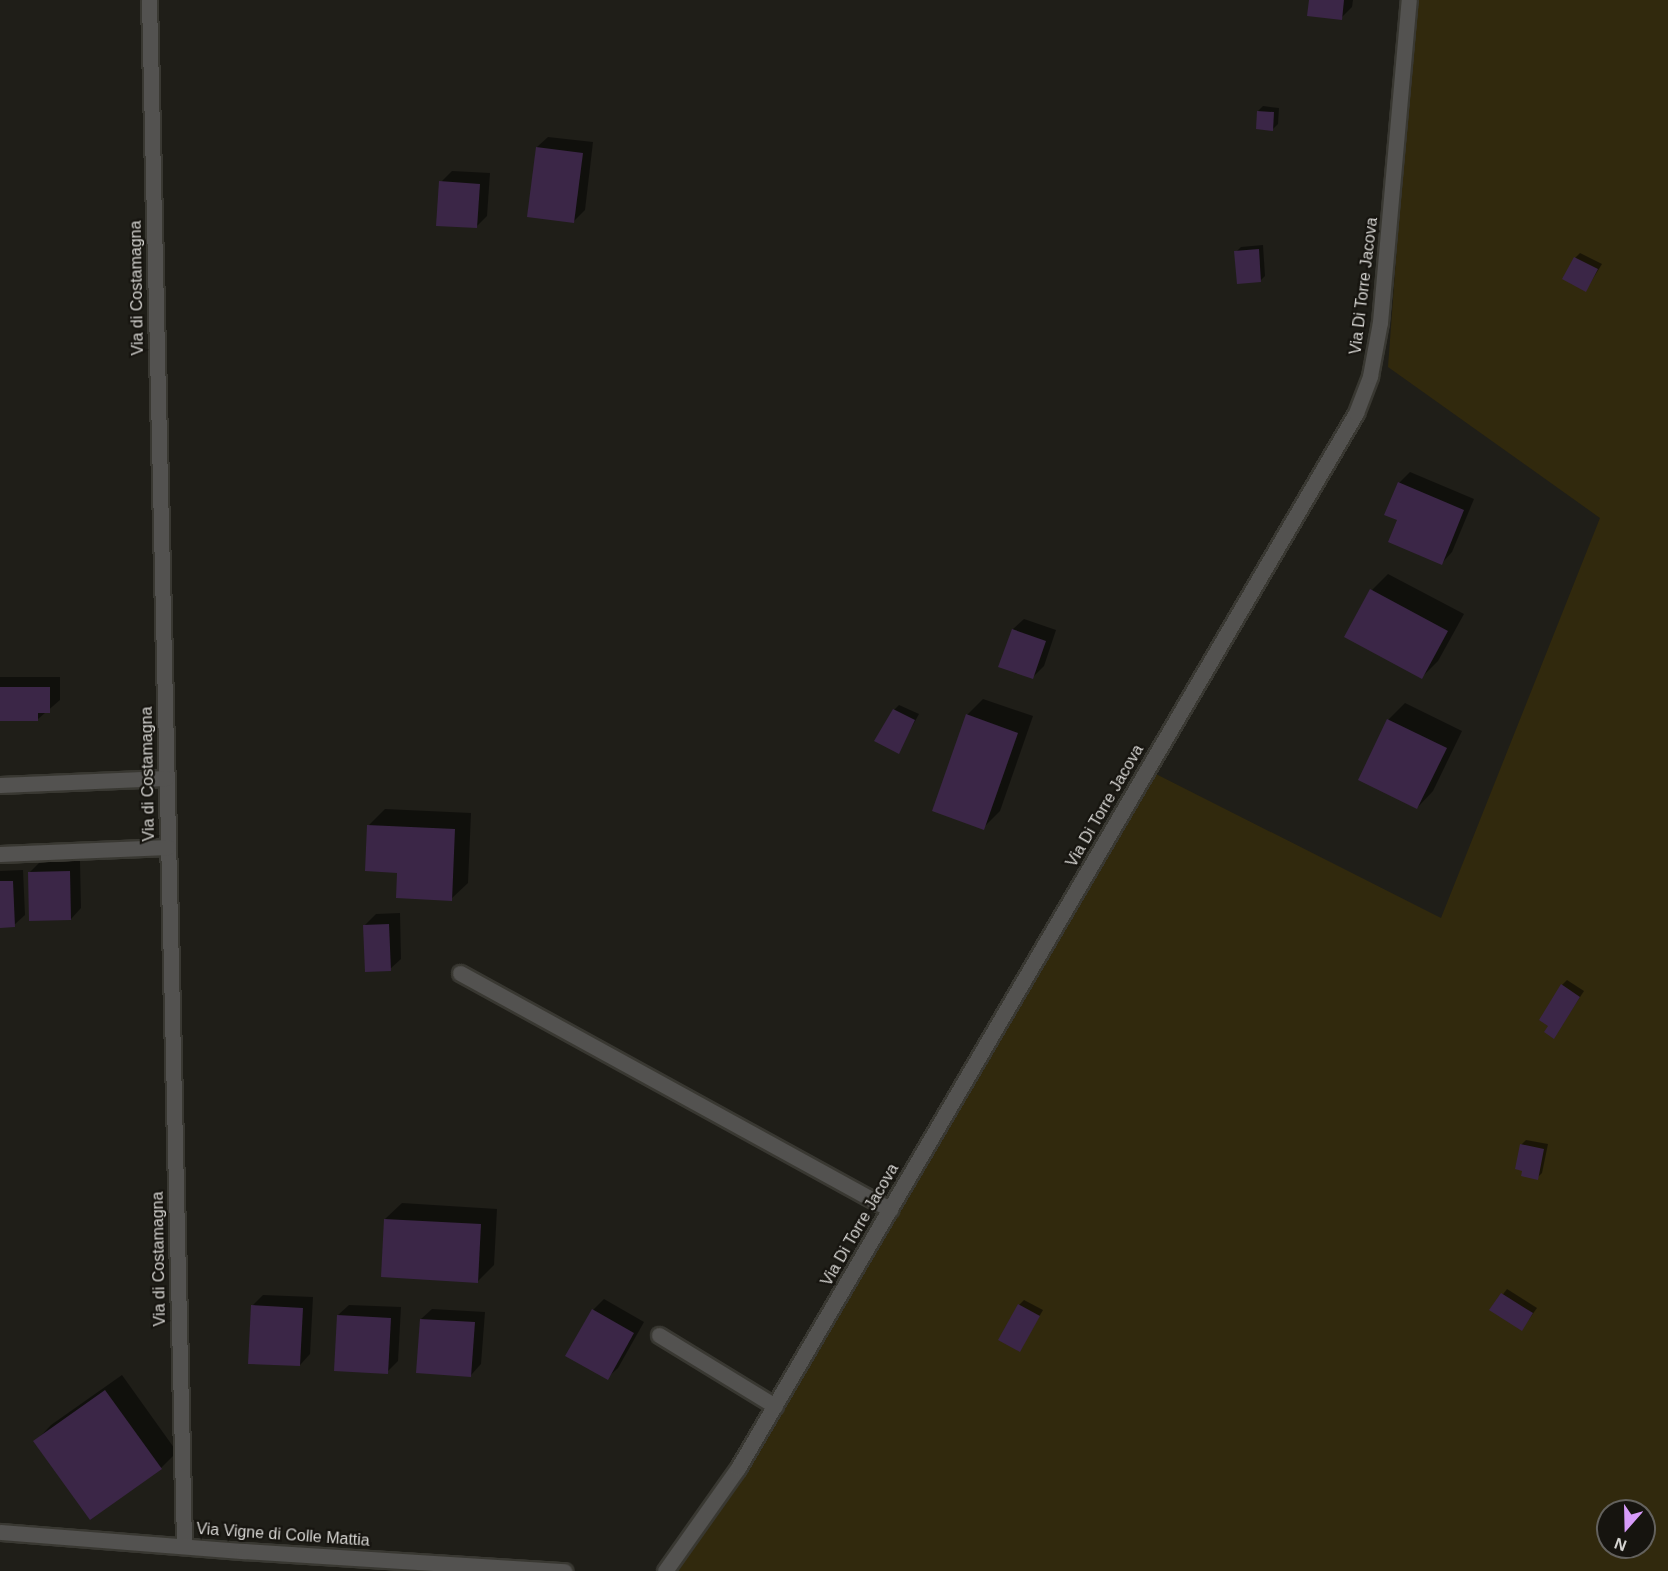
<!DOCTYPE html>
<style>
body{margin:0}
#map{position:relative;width:1668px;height:1571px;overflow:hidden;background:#1f1e18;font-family:Arial,sans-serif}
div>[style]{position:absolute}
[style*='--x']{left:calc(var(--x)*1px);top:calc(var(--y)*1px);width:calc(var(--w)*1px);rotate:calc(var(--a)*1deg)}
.green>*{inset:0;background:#31290d}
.shadow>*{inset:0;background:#0007}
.building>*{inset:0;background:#3b2647}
.roads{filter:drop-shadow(2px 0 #393832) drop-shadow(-2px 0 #393832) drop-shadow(0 2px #393832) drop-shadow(0 -2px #393832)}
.minor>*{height:15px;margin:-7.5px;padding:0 7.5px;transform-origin:7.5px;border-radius:7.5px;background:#535250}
span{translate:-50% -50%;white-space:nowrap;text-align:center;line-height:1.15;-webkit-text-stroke:4.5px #16140f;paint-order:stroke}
.street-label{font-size:16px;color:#d6d5d2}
.north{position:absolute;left:1596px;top:1499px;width:60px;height:60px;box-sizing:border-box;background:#16140f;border:2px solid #63615d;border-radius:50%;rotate:200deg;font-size:16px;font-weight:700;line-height:24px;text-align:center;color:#d6d5d2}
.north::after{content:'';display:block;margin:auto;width:21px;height:27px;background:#d79bf9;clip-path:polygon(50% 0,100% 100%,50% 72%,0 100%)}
</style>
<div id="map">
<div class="green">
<div style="clip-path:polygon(evenodd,1415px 0,1668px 0,1668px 1571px,665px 1571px,738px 1468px,1148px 770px,1441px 918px,1600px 518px,1388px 367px,1415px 0,1608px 1511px,1644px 1511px,1644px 1547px,1608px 1547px,1608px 1511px)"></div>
</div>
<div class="shadow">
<div style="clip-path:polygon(1311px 0,1353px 0,1352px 7px,1341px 18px)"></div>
<div style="clip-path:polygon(1263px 106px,1279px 108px,1278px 124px,1273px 129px,1258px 111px)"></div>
<div style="clip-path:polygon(548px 137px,593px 142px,585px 210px,574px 221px,537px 147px)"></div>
<div style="clip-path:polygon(452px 171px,490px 173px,487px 216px,476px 227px,441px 182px)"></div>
<div style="clip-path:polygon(1263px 245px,1265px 276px,1260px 281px,1236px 252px,1241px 247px)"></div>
<div style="clip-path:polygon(1580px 253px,1602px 264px,1586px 290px,1575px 258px)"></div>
<div style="clip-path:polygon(1410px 472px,1474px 499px,1452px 552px,1442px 563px,1399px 519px,1399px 483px)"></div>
<div style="clip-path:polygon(1388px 574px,1464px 614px,1438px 661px,1422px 677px,1372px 590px)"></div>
<div style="clip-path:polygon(1024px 619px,1056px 630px,1044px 666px,1033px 677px,1013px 629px)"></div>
<div style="clip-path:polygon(0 677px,60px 677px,60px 700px,38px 719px,0 719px)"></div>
<div style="clip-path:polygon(983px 699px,1033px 716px,1000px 811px,983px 828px,967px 715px)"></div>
<div style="clip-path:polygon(1405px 703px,1462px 731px,1433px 791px,1417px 808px,1360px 779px,1389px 719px)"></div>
<div style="clip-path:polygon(899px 705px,919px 714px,898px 752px,894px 710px)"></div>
<div style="clip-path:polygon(385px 809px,471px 813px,468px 883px,451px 899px,398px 872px,369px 825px)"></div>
<div style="clip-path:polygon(80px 861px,81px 908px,71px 919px,29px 873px,40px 862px)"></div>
<div style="clip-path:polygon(23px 870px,25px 915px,14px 925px,0 926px,0 871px)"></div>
<div style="clip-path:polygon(400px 913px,401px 959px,390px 969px,365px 925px,376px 914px)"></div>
<div style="clip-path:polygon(1567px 980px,1584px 991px,1554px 1037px,1562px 985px)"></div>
<div style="clip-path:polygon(1526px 1140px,1548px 1144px,1542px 1173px,1537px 1178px,1521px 1145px)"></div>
<div style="clip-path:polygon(402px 1203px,497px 1209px,494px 1265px,478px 1281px,385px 1219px)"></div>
<div style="clip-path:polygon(1507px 1289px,1537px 1308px,1522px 1329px,1491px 1310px)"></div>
<div style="clip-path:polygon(263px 1295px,313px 1297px,310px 1354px,300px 1365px,252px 1306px)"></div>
<div style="clip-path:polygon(604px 1299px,644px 1322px,618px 1368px,607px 1378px,567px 1356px,593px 1310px)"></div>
<div style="clip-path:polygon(1024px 1300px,1043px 1310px,1020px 1350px,1019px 1305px)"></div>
<div style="clip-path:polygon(349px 1305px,401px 1307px,398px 1361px,387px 1372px,338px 1315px)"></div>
<div style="clip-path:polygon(432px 1309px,485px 1312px,481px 1364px,471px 1375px,421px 1319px)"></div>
<div style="clip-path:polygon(122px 1375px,177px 1452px,161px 1468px,35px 1442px,51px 1425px)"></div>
</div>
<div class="building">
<div style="clip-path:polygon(1309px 0,1344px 0,1342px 20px,1307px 16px)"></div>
<div style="clip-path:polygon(1257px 111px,1274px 112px,1273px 131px,1256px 129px)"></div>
<div style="clip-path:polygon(536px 147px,583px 153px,574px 223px,527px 217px)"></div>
<div style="clip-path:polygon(439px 181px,480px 184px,477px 228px,436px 226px)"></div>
<div style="clip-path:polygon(1259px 249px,1261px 282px,1237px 284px,1234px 251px)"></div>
<div style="clip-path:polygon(1574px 257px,1598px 269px,1586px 292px,1562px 279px)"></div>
<div style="clip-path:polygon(1398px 482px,1464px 510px,1442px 565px,1388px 542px,1397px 520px,1384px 515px)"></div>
<div style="clip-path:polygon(1370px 589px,1448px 631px,1422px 679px,1344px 637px)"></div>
<div style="clip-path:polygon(1012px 629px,1046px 641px,1033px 679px,998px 667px)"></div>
<div style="clip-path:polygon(0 687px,50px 687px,50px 713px,38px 713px,38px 721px,0 721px)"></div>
<div style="clip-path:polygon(893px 709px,915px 720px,899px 754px,874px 741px)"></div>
<div style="clip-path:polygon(966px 714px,1018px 733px,984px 830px,932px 811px)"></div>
<div style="clip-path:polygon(1387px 719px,1447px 748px,1417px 809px,1358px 780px)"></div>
<div style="clip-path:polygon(367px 825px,455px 829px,452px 901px,396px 898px,397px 873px,365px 871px)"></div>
<div style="clip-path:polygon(70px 871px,71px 920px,29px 921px,28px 872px)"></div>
<div style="clip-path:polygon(0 881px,13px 881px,15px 927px,0 928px)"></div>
<div style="clip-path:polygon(389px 924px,391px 971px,365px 972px,363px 925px)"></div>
<div style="clip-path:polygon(1561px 984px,1580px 997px,1554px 1039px,1544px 1032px,1548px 1026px,1539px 1020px)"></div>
<div style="clip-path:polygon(1520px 1144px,1544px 1149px,1538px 1180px,1521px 1176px,1522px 1171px,1515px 1169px)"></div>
<div style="clip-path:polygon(384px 1219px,481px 1224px,478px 1283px,381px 1277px)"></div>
<div style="clip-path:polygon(1501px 1293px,1533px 1313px,1522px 1331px,1489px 1310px)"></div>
<div style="clip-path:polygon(1018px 1304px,1040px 1316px,1020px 1352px,998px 1340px)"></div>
<div style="clip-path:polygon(251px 1305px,303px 1308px,300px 1366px,248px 1364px)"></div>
<div style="clip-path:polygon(592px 1309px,634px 1333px,608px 1380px,565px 1356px)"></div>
<div style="clip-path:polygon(337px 1315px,391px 1318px,388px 1374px,334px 1371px)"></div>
<div style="clip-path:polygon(420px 1319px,475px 1322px,471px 1377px,416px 1373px)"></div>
<div style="clip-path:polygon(105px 1390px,162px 1469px,90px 1520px,33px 1441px)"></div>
</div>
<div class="roads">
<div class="minor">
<div style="--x:149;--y:0;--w:1546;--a:88.7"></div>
<div style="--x:0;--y:785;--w:166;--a:-2.4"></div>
<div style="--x:0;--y:854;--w:168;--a:-2.4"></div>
<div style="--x:460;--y:973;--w:491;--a:28.8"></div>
<div style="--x:659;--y:1335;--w:136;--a:31.5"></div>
<div style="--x:0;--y:1532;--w:244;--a:4.5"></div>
<div style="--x:243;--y:1551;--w:322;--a:3.6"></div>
<div style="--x:665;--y:1571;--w:126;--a:-54.7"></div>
<div style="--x:738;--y:1468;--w:1223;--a:-59.64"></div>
<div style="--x:1356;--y:413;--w:40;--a:-69"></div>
<div style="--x:1370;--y:376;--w:55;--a:-79.5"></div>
<div style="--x:1380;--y:322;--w:323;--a:-84.9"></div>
</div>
</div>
<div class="street-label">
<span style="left:1364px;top:286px;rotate:-83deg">Via Di Torre Jacova</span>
<span style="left:137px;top:288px;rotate:-91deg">Via di Costamagna</span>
<span style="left:148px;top:774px;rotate:-91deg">Via di Costamagna</span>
<span style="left:1105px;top:806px;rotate:-60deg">Via Di Torre Jacova</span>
<span style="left:860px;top:1225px;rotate:-60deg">Via Di Torre Jacova</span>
<span style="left:159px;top:1259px;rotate:-91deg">Via di Costamagna</span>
<span style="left:283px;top:1535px;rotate:4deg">Via Vigne di Colle Mattia</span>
</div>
<div class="north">N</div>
</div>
